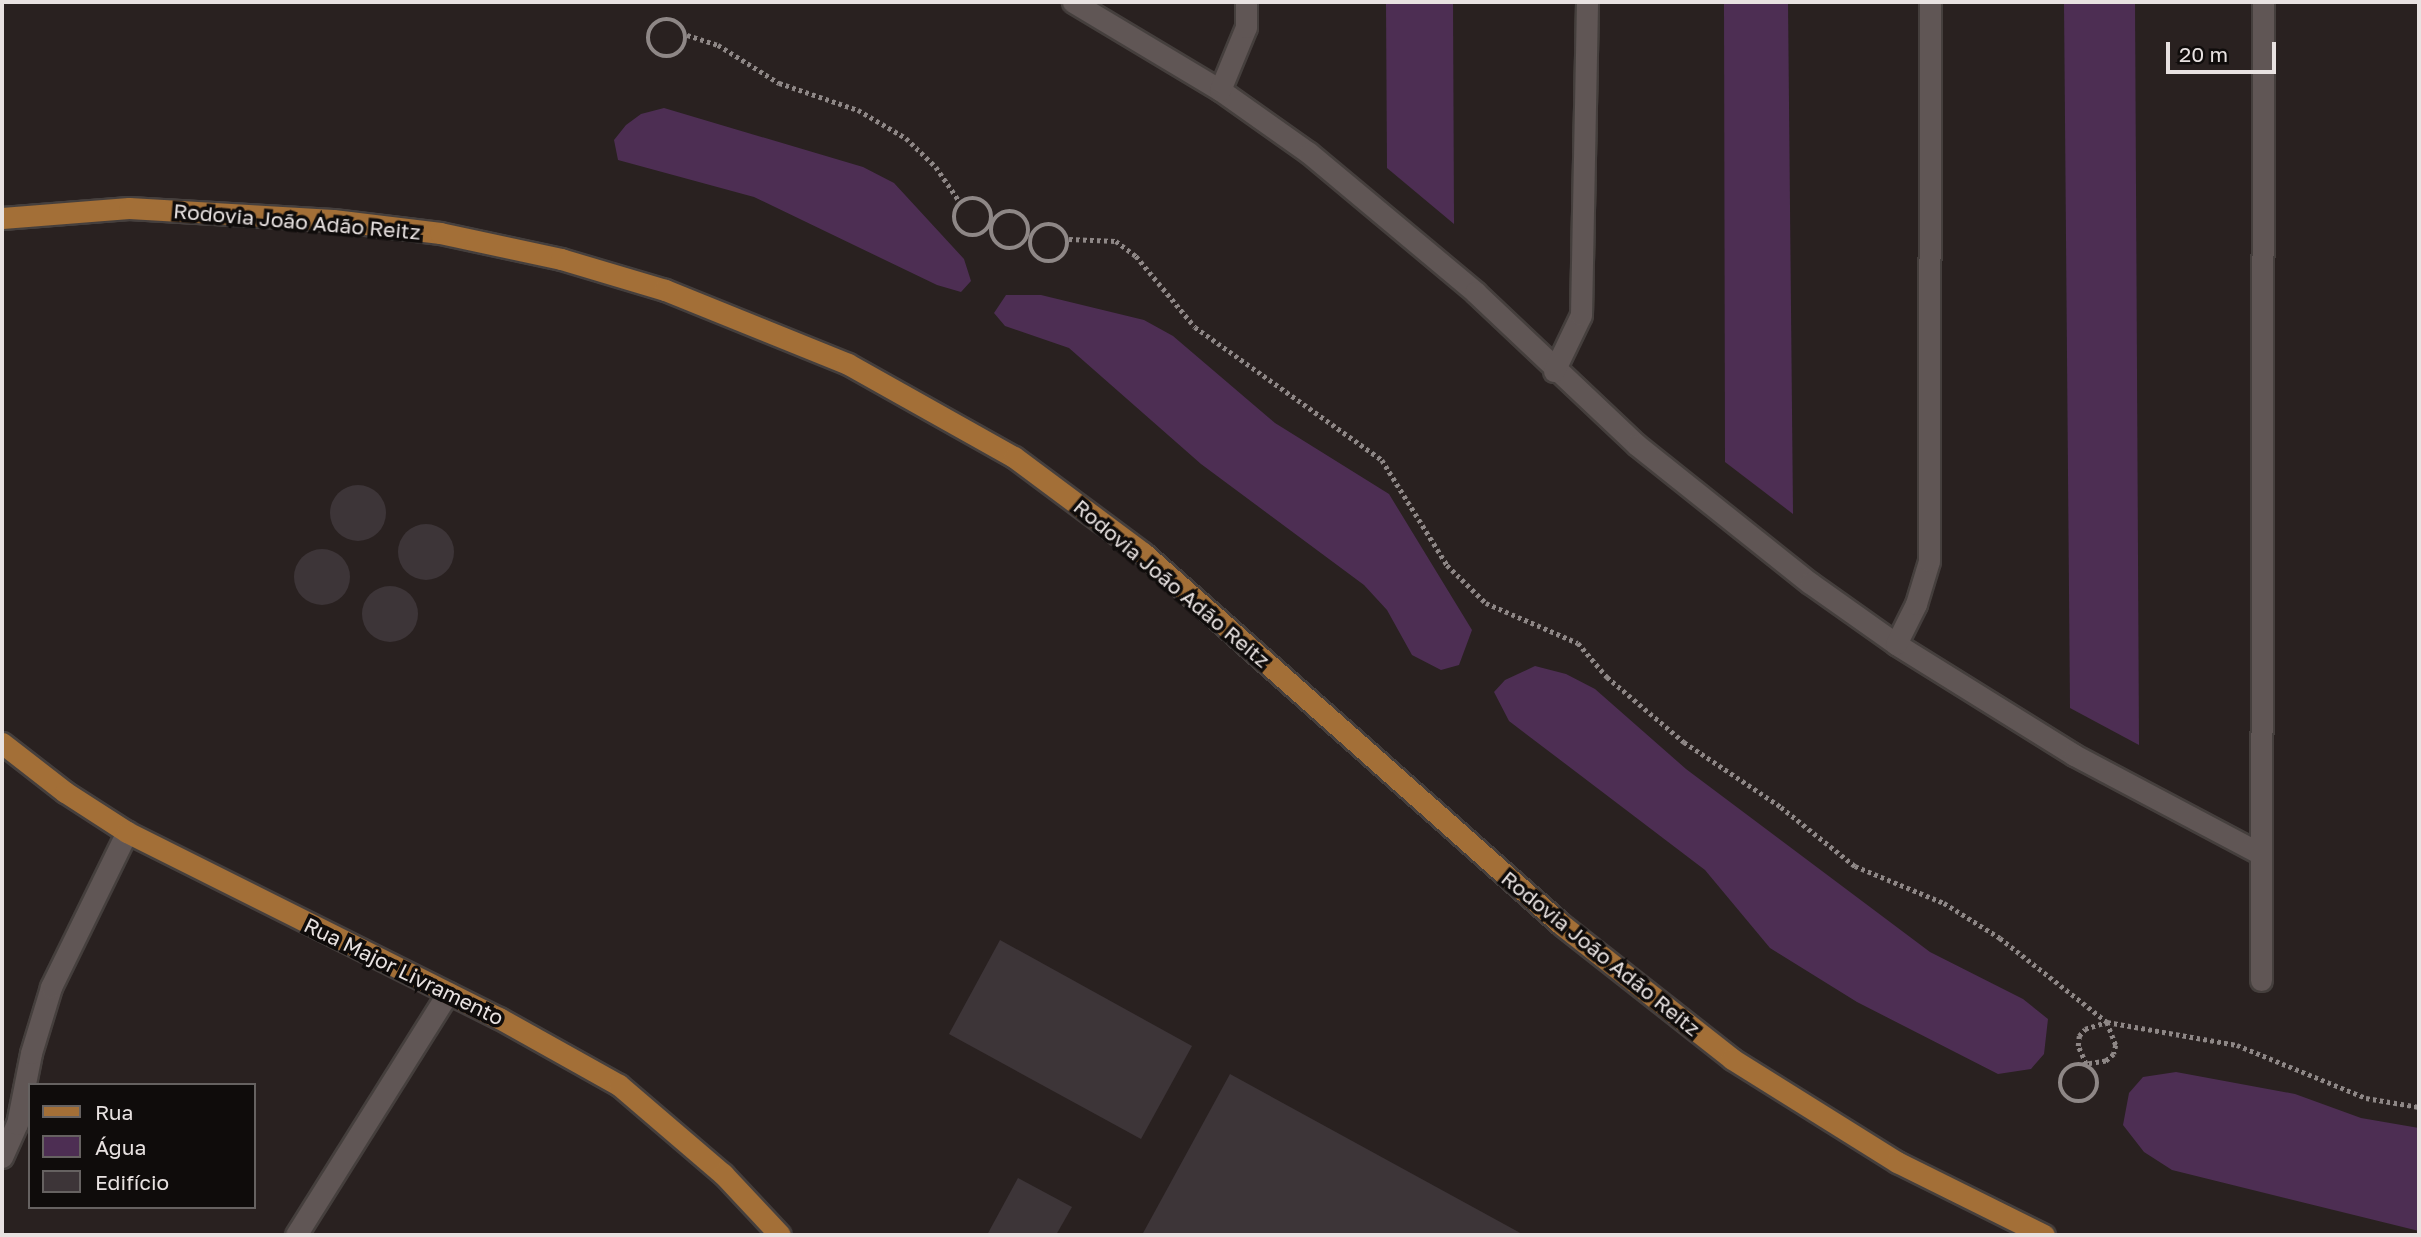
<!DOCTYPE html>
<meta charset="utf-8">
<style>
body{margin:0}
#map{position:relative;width:2421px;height:1237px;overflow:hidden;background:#292120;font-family:"Golos Text",sans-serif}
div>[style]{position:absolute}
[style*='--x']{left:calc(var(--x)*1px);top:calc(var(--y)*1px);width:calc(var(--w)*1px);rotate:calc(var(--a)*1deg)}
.water>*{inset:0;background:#4d2e53}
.building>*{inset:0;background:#3d3538}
.round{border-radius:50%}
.path>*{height:4.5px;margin-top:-2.25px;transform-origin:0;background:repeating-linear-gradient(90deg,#8e8786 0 3.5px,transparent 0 7px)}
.path>.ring{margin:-2.25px;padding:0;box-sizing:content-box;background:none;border:4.5px solid #8e8786;border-radius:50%}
.roads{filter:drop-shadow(2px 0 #453f3d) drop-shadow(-2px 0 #453f3d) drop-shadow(0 2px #453f3d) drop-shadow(0 -2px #453f3d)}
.minor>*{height:21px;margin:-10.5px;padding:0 10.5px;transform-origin:10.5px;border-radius:10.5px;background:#605655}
.major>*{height:21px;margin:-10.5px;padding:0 10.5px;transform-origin:10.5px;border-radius:10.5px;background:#a36f37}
span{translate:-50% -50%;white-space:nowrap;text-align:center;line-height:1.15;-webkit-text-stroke:7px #0f0c0b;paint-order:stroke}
.street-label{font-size:21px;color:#e8e2e1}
.frame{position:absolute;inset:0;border:4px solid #e8e2e1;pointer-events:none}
.legend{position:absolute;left:28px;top:1083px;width:228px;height:126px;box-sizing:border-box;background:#0f0c0b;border:2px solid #666261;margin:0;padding:9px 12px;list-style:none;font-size:21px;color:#e8e2e1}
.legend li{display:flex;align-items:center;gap:14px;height:35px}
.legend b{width:35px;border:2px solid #666261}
.scale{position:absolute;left:2166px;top:42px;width:110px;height:32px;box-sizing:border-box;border:4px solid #e8e2e1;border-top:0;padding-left:9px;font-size:21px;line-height:24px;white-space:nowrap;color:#e8e2e1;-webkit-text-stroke:5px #0f0c0b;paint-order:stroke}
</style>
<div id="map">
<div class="water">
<div style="clip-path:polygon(1386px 2px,1453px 2px,1454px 224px,1387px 168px)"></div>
<div style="clip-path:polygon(1724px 2px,1788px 2px,1793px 514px,1725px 462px)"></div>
<div style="clip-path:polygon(2064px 2px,2135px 2px,2139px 745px,2070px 708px)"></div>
<div style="clip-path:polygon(664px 108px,863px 167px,894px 183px,964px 259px,971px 281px,961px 292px,937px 285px,754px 197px,618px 160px,614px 140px,626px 125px,641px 114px)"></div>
<div style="clip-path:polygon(1006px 295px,1041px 295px,1144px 320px,1173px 336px,1275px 423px,1389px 494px,1472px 630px,1459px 665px,1441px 670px,1412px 655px,1387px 610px,1364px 585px,1201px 464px,1069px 348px,1005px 326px,994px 313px)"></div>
<div style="clip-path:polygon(1535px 666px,1566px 674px,1595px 689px,1686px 769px,1930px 952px,2023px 999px,2048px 1019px,2044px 1054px,2031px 1069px,1998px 1074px,1857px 1002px,1770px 948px,1705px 870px,1509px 721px,1494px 692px,1505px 680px)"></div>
<div style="clip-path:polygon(2176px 1072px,2295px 1094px,2361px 1118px,2419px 1128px,2419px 1231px,2172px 1170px,2144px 1152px,2123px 1125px,2129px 1093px,2143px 1077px)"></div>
</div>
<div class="building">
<div class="round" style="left:330px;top:485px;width:56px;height:56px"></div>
<div class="round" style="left:398px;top:524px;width:56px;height:56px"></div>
<div class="round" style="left:294px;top:549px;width:56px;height:56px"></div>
<div class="round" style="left:362px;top:586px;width:56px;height:56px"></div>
<div style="clip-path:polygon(1000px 940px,1192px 1046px,1141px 1139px,949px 1034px)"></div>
<div style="clip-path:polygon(1230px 1074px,1524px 1235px,1142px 1235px)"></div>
<div style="clip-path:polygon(1018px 1178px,1072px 1207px,1056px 1235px,987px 1235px)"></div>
</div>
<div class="path">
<div class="ring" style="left:648px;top:19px;width:33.5px;height:33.5px"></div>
<div style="--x:687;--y:35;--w:33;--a:18"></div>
<div style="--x:718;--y:45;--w:72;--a:31.9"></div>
<div style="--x:779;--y:83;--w:83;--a:18.9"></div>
<div style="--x:858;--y:110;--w:56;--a:30.3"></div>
<div style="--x:906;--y:138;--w:42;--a:44"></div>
<div style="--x:936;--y:167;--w:42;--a:55.6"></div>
<div class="ring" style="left:954px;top:198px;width:33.5px;height:33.5px"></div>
<div class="ring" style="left:991px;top:211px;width:33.5px;height:33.5px"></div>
<div class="ring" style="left:1030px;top:224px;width:33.5px;height:33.5px"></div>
<div style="--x:1069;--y:239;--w:47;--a:2.4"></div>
<div style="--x:1116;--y:241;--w:25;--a:37"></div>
<div style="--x:1136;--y:256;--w:92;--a:50.3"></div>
<div style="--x:1195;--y:327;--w:229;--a:35.4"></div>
<div style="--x:1382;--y:460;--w:123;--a:58.2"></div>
<div style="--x:1447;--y:565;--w:54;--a:44.3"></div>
<div style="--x:1486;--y:603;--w:100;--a:23.5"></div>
<div style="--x:1578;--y:643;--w:45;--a:49.5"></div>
<div style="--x:1607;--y:677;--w:101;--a:40.2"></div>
<div style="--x:1684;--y:742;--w:117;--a:33.8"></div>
<div style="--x:1781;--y:807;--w:95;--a:38.6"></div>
<div style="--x:1855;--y:866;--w:96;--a:22.6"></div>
<div style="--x:1944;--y:903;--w:66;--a:32"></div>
<div style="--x:2000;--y:938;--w:136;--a:38.1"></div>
<div style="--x:2107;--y:1022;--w:132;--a:10"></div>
<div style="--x:2237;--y:1045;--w:139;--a:22.3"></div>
<div style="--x:2366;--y:1098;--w:54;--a:9.6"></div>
<div style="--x:2107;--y:1022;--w:25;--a:69"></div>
<div style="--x:2116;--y:1045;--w:9;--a:103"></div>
<div style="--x:2114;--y:1054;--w:11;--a:139"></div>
<div style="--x:2106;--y:1061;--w:20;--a:171"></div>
<div style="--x:2086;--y:1064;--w:20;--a:-114"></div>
<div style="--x:2078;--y:1046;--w:10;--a:-84"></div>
<div style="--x:2079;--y:1036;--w:9;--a:-49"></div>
<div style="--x:2085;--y:1029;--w:23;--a:-18"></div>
<div class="ring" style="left:2060px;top:1064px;width:33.5px;height:33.5px"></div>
</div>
<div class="roads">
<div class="minor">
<div style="--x:1073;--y:2;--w:171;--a:30.9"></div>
<div style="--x:1220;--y:90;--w:109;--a:35.3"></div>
<div style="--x:1309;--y:153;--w:217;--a:39.9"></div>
<div style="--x:1475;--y:292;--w:223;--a:43.4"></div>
<div style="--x:1637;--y:445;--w:221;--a:38.6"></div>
<div style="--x:1810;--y:583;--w:105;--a:35.3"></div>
<div style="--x:1896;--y:644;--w:210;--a:31.9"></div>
<div style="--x:2074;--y:755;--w:209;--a:27.9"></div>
<div style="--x:1220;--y:90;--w:68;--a:-67.6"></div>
<div style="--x:1246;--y:27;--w:25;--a:-90"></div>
<div style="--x:1554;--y:371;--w:62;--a:-64.3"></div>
<div style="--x:1581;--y:315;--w:313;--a:-88.9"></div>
<div style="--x:1896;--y:644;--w:45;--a:-63.4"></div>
<div style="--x:1916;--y:604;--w:45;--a:-73.2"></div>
<div style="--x:1929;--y:561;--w:559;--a:-89.9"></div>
<div style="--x:2261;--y:980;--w:978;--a:-89.88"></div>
<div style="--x:2;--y:1157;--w:36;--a:-66"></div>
<div style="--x:17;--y:1124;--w:72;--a:-78.8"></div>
<div style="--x:31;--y:1053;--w:69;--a:-73.1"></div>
<div style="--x:51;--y:987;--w:173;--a:-63.9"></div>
<div style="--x:296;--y:1235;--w:286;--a:-57.9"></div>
</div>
<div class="major">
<div style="--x:2;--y:218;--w:127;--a:-4.5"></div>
<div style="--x:129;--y:208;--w:204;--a:3.4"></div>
<div style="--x:333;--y:220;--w:108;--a:6.9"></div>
<div style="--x:440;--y:233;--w:124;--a:12.1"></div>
<div style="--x:561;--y:259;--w:109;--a:16.6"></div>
<div style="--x:665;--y:290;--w:197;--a:22"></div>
<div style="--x:848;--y:364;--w:190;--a:29.3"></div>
<div style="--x:1014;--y:457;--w:161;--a:36.7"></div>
<div style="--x:1143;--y:553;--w:560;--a:41.6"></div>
<div style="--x:1562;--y:925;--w:216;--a:38.2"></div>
<div style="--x:1732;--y:1059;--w:195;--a:32"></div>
<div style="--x:1897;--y:1162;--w:164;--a:26.4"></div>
<div style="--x:2;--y:743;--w:80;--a:37.9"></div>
<div style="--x:65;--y:792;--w:74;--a:32.8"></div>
<div style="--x:127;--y:832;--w:416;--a:26.6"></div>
<div style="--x:499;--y:1018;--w:137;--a:29.2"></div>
<div style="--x:619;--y:1085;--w:137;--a:40.6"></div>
<div style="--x:723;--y:1174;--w:83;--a:46.9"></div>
</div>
</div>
<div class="street-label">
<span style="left:297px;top:221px;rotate:5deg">Rodovia João Adão Reitz</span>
<span style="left:1172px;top:583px;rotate:40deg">Rodovia João Adão Reitz</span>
<span style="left:1601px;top:953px;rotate:39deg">Rodovia João Adão Reitz</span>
<span style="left:404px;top:971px;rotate:26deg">Rua Major Livramento</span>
</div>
<div class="frame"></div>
<ul class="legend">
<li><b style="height:9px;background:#a36f37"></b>Rua</li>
<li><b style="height:19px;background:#4d2e53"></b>Água</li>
<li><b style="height:19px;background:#3d3538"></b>Edifício</li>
</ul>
<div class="scale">20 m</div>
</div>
